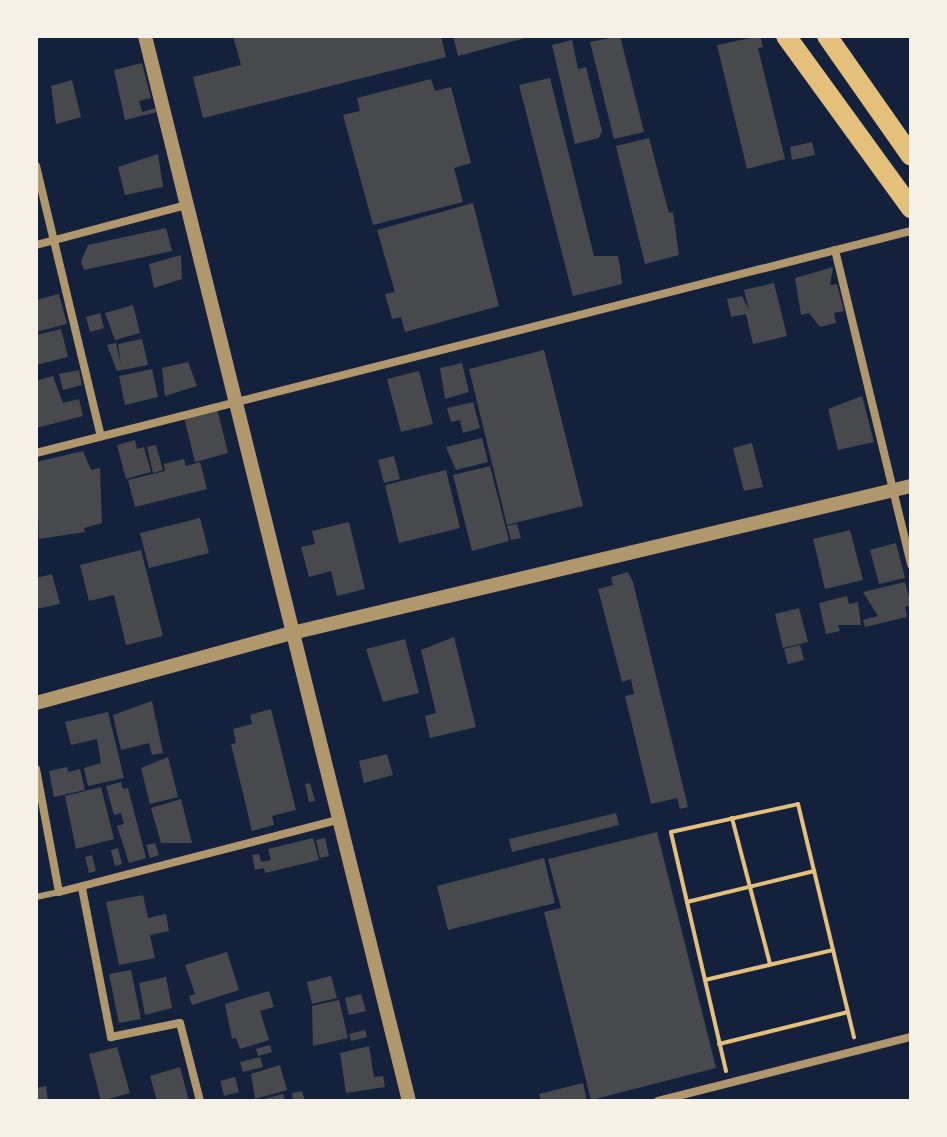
<!DOCTYPE html>
<style>
body{margin:0}
#map{position:relative;width:947px;height:1137px;overflow:hidden;background:#14213d;font-family:"Zilla Slab",serif}
div>[style]{position:absolute}
[style*='--x']{left:calc(var(--x)*1px);top:calc(var(--y)*1px);width:calc(var(--w)*1px);rotate:calc(var(--a)*1deg)}
.building>*{inset:0;background:#48494c}
.path>*{height:4px;margin:-2px;padding:0 2px;transform-origin:2px;border-radius:2px;background:#e5c07b}
.service>*{height:6px;margin:-3px;padding:0 3px;transform-origin:3px;border-radius:3px;background:#b1986c}
.minor>*{height:8px;margin:-4px;padding:0 4px;transform-origin:4px;border-radius:4px;background:#b1986c}
.tertiary>*{height:14px;margin:-7px;padding:0 7px;transform-origin:7px;border-radius:7px;background:#b1986c}
.primary>*{height:20px;margin:-10px;padding:0 10px;transform-origin:10px;border-radius:10px;background:#e5c07b}
span{translate:-50% -50%;white-space:nowrap;text-align:center;line-height:1.15;-webkit-text-stroke:7px #f6f1e7;paint-order:stroke}
.frame{position:absolute;inset:0;border:38px solid #f6f1e7;pointer-events:none}
</style>
<div id="map">
<div class="building">
<div style="clip-path:polygon(233px 36px,441px 36px,446px 57px,203px 118px,193px 77px,241px 65px)"></div>
<div style="clip-path:polygon(453px 36px,529px 36px,529px 37px,458px 56px)"></div>
<div style="clip-path:polygon(620px 36px,644px 132px,614px 139px,590px 42px)"></div>
<div style="clip-path:polygon(760px 36px,763px 47px,758px 48px,785px 159px,747px 169px,717px 45px)"></div>
<div style="clip-path:polygon(572px 40px,578px 69px,586px 67px,602px 131px,599px 138px,575px 144px,552px 45px)"></div>
<div style="clip-path:polygon(142px 63px,151px 98px,139px 101px,142px 112px,156px 108px,157px 112px,125px 120px,114px 70px)"></div>
<div style="clip-path:polygon(550px 78px,594px 256px,618px 256px,620px 266px,622px 284px,573px 296px,519px 85px)"></div>
<div style="clip-path:polygon(431px 79px,435px 91px,451px 87px,471px 163px,454px 168px,463px 202px,373px 225px,343px 115px,360px 111px,357px 98px)"></div>
<div style="clip-path:polygon(72px 80px,81px 117px,56px 124px,51px 86px)"></div>
<div style="clip-path:polygon(649px 138px,669px 213px,673px 212px,679px 255px,645px 264px,616px 146px)"></div>
<div style="clip-path:polygon(812px 142px,815px 155px,792px 160px,790px 147px)"></div>
<div style="clip-path:polygon(158px 154px,163px 187px,125px 195px,118px 167px)"></div>
<div style="clip-path:polygon(473px 203px,499px 306px,405px 332px,401px 317px,392px 319px,385px 294px,395px 292px,377px 230px)"></div>
<div style="clip-path:polygon(166px 228px,172px 251px,84px 270px,81px 261px,88px 245px)"></div>
<div style="clip-path:polygon(181px 255px,182px 279px,154px 288px,149px 264px)"></div>
<div style="clip-path:polygon(833px 267px,830px 285px,837px 284px,844px 311px,834px 313px,836px 323px,820px 327px,809px 313px,801px 315px,795px 278px)"></div>
<div style="clip-path:polygon(774px 283px,787px 336px,753px 344px,746px 314px,731px 317px,727px 299px,742px 296px,749px 310px,744px 290px)"></div>
<div style="clip-path:polygon(59px 294px,67px 324px,36px 332px,36px 300px)"></div>
<div style="clip-path:polygon(133px 305px,140px 333px,115px 340px,105px 313px)"></div>
<div style="clip-path:polygon(100px 313px,104px 328px,90px 332px,86px 317px)"></div>
<div style="clip-path:polygon(61px 329px,68px 357px,36px 365px,36px 335px)"></div>
<div style="clip-path:polygon(142px 339px,148px 365px,117px 371px,107px 345px,116px 343px,121px 364px,118px 344px)"></div>
<div style="clip-path:polygon(544px 350px,583px 506px,507px 525px,469px 369px)"></div>
<div style="clip-path:polygon(188px 362px,197px 386px,165px 396px,162px 368px)"></div>
<div style="clip-path:polygon(462px 363px,469px 392px,445px 399px,440px 368px)"></div>
<div style="clip-path:polygon(152px 369px,158px 397px,125px 405px,119px 376px)"></div>
<div style="clip-path:polygon(79px 370px,82px 385px,63px 390px,59px 374px)"></div>
<div style="clip-path:polygon(419px 371px,433px 424px,401px 432px,387px 379px)"></div>
<div style="clip-path:polygon(53px 376px,63px 403px,79px 399px,83px 416px,36px 428px,36px 381px)"></div>
<div style="clip-path:polygon(862px 396px,874px 442px,838px 450px,828px 409px)"></div>
<div style="clip-path:polygon(473px 402px,480px 428px,463px 433px,460px 420px,451px 422px,447px 408px)"></div>
<div style="clip-path:polygon(217px 409px,228px 453px,195px 462px,184px 417px)"></div>
<div style="clip-path:polygon(482px 438px,488px 462px,456px 470px,446px 447px)"></div>
<div style="clip-path:polygon(135px 440px,137px 449px,144px 447px,151px 472px,126px 479px,117px 445px)"></div>
<div style="clip-path:polygon(752px 443px,763px 487px,744px 491px,733px 448px)"></div>
<div style="clip-path:polygon(156px 445px,163px 470px,153px 473px,147px 447px)"></div>
<div style="clip-path:polygon(83px 451px,91px 470px,100px 468px,102px 523px,84px 528px,85px 532px,39px 539px,36px 462px)"></div>
<div style="clip-path:polygon(394px 456px,400px 479px,384px 483px,378px 460px)"></div>
<div style="clip-path:polygon(184px 459px,186px 466px,200px 462px,207px 489px,135px 507px,128px 480px,165px 471px,164px 464px)"></div>
<div style="clip-path:polygon(490px 466px,509px 541px,472px 551px,453px 475px)"></div>
<div style="clip-path:polygon(446px 470px,460px 528px,399px 543px,385px 485px)"></div>
<div style="clip-path:polygon(200px 518px,209px 553px,149px 568px,140px 533px)"></div>
<div style="clip-path:polygon(349px 522px,365px 589px,337px 596px,331px 571px,309px 577px,301px 547px,315px 544px,312px 531px)"></div>
<div style="clip-path:polygon(517px 524px,521px 538px,511px 540px,507px 526px)"></div>
<div style="clip-path:polygon(850px 530px,863px 580px,825px 589px,813px 539px)"></div>
<div style="clip-path:polygon(896px 543px,905px 578px,879px 584px,870px 550px)"></div>
<div style="clip-path:polygon(141px 550px,163px 636px,126px 645px,114px 595px,89px 601px,80px 565px)"></div>
<div style="clip-path:polygon(628px 572px,633px 582px,688px 807px,680px 809px,677px 798px,651px 804px,625px 696px,634px 694px,631px 679px,622px 682px,598px 589px,613px 585px,611px 577px)"></div>
<div style="clip-path:polygon(52px 574px,60px 604px,36px 609px,36px 578px)"></div>
<div style="clip-path:polygon(905px 582px,911px 605px,905px 607px,907px 617px,865px 627px,863px 620px,878px 616px,863px 592px)"></div>
<div style="clip-path:polygon(847px 596px,849px 604px,858px 602px,861px 625px,838px 625px,840px 631px,826px 634px,819px 603px)"></div>
<div style="clip-path:polygon(799px 608px,808px 642px,783px 648px,775px 614px)"></div>
<div style="clip-path:polygon(454px 637px,476px 727px,430px 738px,425px 716px,436px 713px,421px 650px)"></div>
<div style="clip-path:polygon(405px 639px,419px 693px,383px 702px,366px 649px)"></div>
<div style="clip-path:polygon(800px 645px,804px 660px,788px 664px,784px 649px)"></div>
<div style="clip-path:polygon(152px 701px,163px 753px,152px 755px,149px 743px,121px 750px,113px 715px)"></div>
<div style="clip-path:polygon(271px 709px,296px 810px,272px 816px,274px 825px,252px 831px,231px 744px,236px 743px,233px 729px,252px 724px,250px 715px)"></div>
<div style="clip-path:polygon(108px 712px,124px 778px,88px 786px,84px 768px,101px 763px,97px 739px,71px 745px,65px 722px)"></div>
<div style="clip-path:polygon(387px 754px,393px 775px,364px 783px,359px 761px)"></div>
<div style="clip-path:polygon(168px 757px,178px 797px,150px 804px,141px 768px)"></div>
<div style="clip-path:polygon(67px 767px,68px 772px,80px 769px,85px 790px,54px 797px,49px 771px)"></div>
<div style="clip-path:polygon(121px 782px,123px 789px,128px 788px,146px 858px,129px 863px,117px 826px,124px 824px,121px 813px,114px 815px,106px 786px)"></div>
<div style="clip-path:polygon(310px 783px,315px 801px,309px 802px,305px 784px)"></div>
<div style="clip-path:polygon(101px 787px,114px 839px,76px 849px,65px 796px)"></div>
<div style="clip-path:polygon(181px 799px,192px 843px,161px 843px,151px 808px)"></div>
<div style="clip-path:polygon(616px 813px,619px 825px,512px 852px,509px 839px)"></div>
<div style="clip-path:polygon(657px 832px,716px 1068px,591px 1100px,544px 912px,561px 908px,548px 859px)"></div>
<div style="clip-path:polygon(313px 838px,319px 860px,265px 873px,264px 868px,255px 870px,252px 855px,259px 854px,261px 862px,271px 860px,268px 849px)"></div>
<div style="clip-path:polygon(325px 838px,329px 856px,320px 858px,316px 840px)"></div>
<div style="clip-path:polygon(155px 843px,159px 855px,150px 858px,146px 845px)"></div>
<div style="clip-path:polygon(118px 848px,122px 864px,115px 866px,111px 850px)"></div>
<div style="clip-path:polygon(92px 855px,96px 871px,89px 873px,85px 857px)"></div>
<div style="clip-path:polygon(544px 858px,555px 903px,448px 930px,437px 886px)"></div>
<div style="clip-path:polygon(143px 895px,148px 918px,166px 914px,169px 931px,150px 935px,155px 958px,119px 965px,106px 902px)"></div>
<div style="clip-path:polygon(227px 952px,239px 990px,192px 1005px,189px 996px,195px 994px,185px 965px)"></div>
<div style="clip-path:polygon(131px 970px,141px 1019px,119px 1023px,109px 974px)"></div>
<div style="clip-path:polygon(331px 976px,337px 998px,312px 1004px,307px 982px)"></div>
<div style="clip-path:polygon(166px 977px,172px 1008px,145px 1015px,139px 983px)"></div>
<div style="clip-path:polygon(269px 991px,274px 1007px,260px 1011px,269px 1040px,240px 1049px,236px 1038px,232px 1039px,225px 1004px)"></div>
<div style="clip-path:polygon(361px 994px,366px 1011px,349px 1015px,345px 998px)"></div>
<div style="clip-path:polygon(339px 1000px,348px 1038px,313px 1046px,312px 1006px)"></div>
<div style="clip-path:polygon(365px 1030px,367px 1037px,351px 1041px,349px 1034px)"></div>
<div style="clip-path:polygon(270px 1045px,272px 1052px,258px 1056px,256px 1049px)"></div>
<div style="clip-path:polygon(369px 1046px,374px 1077px,383px 1076px,385px 1087px,346px 1093px,340px 1053px)"></div>
<div style="clip-path:polygon(117px 1047px,130px 1093px,101px 1101px,89px 1054px)"></div>
<div style="clip-path:polygon(260px 1057px,263px 1067px,243px 1072px,240px 1062px)"></div>
<div style="clip-path:polygon(280px 1065px,287px 1090px,255px 1099px,251px 1074px)"></div>
<div style="clip-path:polygon(180px 1067px,189px 1101px,157px 1101px,150px 1076px)"></div>
<div style="clip-path:polygon(235px 1077px,239px 1092px,224px 1096px,220px 1081px)"></div>
<div style="clip-path:polygon(583px 1083px,587px 1101px,541px 1101px,539px 1094px)"></div>
<div style="clip-path:polygon(46px 1086px,48px 1101px,36px 1101px,36px 1088px)"></div>
<div style="clip-path:polygon(302px 1091px,305px 1101px,293px 1101px,292px 1093px)"></div>
<div style="clip-path:polygon(283px 1094px,285px 1101px,261px 1101px,261px 1100px)"></div>
</div>
<div class="path">
<div style="--x:732;--y:818;--w:151;--a:75.4"></div>
<div style="--x:687;--y:902;--w:131;--a:-13.7"></div>
<div style="--x:705;--y:980;--w:131;--a:-13.2"></div>
<div style="--x:719;--y:1044;--w:133;--a:-13.9"></div>
<div style="--x:726;--y:1071;--w:245;--a:-103"></div>
<div style="--x:671;--y:832;--w:130;--a:-12.4"></div>
<div style="--x:798;--y:804;--w:240;--a:76.5"></div>
</div>
<div class="service">
<div style="--x:36;--y:897;--w:24;--a:-12"></div>
</div>
<div class="minor">
<div style="--x:36;--y:166;--w:278;--a:76.5"></div>
<div style="--x:36;--y:245;--w:155;--a:-14.9"></div>
<div style="--x:835;--y:250;--w:324;--a:76.4"></div>
<div style="--x:36;--y:453;--w:903;--a:-14.24"></div>
<div style="--x:36;--y:769;--w:125;--a:79.4"></div>
<div style="--x:59;--y:892;--w:288;--a:-14.5"></div>
<div style="--x:82;--y:888;--w:152;--a:79"></div>
<div style="--x:111;--y:1037;--w:70;--a:-11.5"></div>
<div style="--x:180;--y:1023;--w:81;--a:75.6"></div>
<div style="--x:658;--y:1101;--w:261;--a:-14.2"></div>
</div>
<div class="tertiary">
<div style="--x:145;--y:36;--w:1097;--a:76.08"></div>
<div style="--x:36;--y:703;--w:265;--a:-15.3"></div>
<div style="--x:292;--y:633;--w:636;--a:-13.36"></div>
</div>
<div class="primary">
<div style="--x:786;--y:36;--w:213;--a:54"></div>
<div style="--x:827;--y:36;--w:146;--a:55"></div>
</div>
<div class="frame"></div>
</div>
